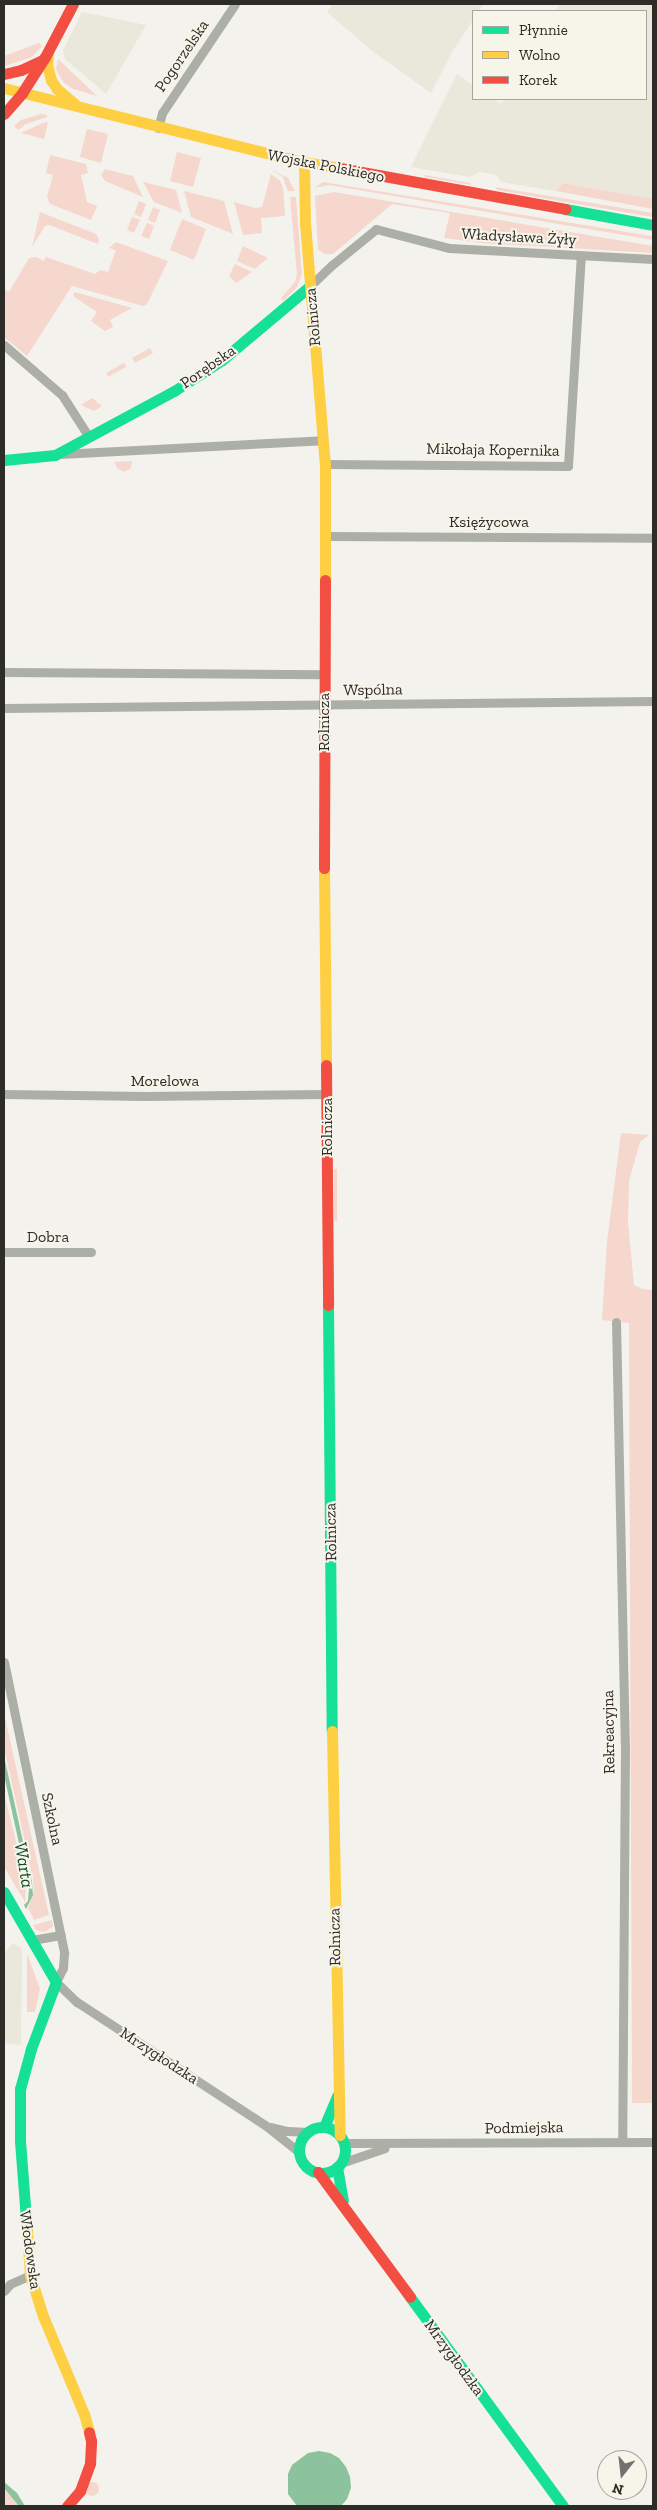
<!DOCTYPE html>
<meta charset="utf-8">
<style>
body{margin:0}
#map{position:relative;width:657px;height:2510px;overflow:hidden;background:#f4f2ec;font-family:"Zilla Slab",serif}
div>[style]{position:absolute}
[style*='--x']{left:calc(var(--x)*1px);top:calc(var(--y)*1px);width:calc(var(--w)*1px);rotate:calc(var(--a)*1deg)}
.built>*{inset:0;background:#eae7db}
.green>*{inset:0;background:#f5d7cd}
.round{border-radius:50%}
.water>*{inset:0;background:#8cc29d}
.street>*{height:9px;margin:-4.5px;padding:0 4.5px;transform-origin:4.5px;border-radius:4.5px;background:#acafa5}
.fast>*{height:11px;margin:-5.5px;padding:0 5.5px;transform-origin:5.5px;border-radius:5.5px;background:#16e098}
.fast>.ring{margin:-5.5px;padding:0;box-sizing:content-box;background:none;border:11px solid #16e098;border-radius:50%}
.slow>*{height:11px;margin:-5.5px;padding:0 5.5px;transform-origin:5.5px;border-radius:5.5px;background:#ffcf43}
.jam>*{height:11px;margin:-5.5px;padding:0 5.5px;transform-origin:5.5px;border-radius:5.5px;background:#f24e42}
span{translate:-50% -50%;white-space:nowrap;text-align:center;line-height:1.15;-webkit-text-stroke:4px #f7f4e9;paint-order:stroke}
.street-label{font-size:16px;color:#2d2c28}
.water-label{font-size:18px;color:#0b4928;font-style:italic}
.frame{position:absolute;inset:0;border:5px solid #2d2c28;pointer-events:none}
.legend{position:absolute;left:472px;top:10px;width:175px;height:90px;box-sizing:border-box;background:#f7f4e9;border:1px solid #a6a49c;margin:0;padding:6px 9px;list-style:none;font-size:15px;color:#2d2c28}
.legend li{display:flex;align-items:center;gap:10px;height:25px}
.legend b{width:25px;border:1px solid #a6a49c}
.north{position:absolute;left:597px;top:2450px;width:50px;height:50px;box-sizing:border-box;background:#f7f4e9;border:1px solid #a6a49c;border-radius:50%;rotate:196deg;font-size:14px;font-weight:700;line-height:20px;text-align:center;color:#2d2c28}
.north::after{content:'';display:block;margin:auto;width:18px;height:22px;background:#73716d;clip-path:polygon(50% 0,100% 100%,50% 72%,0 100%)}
</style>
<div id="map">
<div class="built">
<div style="clip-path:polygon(333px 4px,484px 4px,479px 11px,473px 11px,473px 20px,452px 52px,431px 93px,371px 50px,327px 12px)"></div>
<div style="clip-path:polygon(560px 4px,653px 4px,653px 199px,563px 183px,556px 191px,501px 182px,496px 175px,479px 172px,470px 177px,411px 167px,457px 74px,473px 85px,473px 99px,494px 99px,501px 104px,505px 99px,646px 99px,646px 11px,555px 11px)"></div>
<div style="clip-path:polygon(82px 12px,146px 25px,106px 94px,65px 59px,63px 50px)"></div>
<div style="clip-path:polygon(13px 1943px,22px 1949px,21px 2045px,4px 2043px,4px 1954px)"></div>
</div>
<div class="green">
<div style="clip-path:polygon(39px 43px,42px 46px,32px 57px,4px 66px,4px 56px)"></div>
<div style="clip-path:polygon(58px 59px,78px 78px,97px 96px,73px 89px,64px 83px,56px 70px)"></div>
<div style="clip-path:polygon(41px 114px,47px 115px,47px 117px,26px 124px,18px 130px,14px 126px,21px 120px)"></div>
<div style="clip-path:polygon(48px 122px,44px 139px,21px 133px,43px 123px)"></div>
<div style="clip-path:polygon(87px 129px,108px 134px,101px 163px,80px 157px)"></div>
<div style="clip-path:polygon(177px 152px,201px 158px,193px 187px,170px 181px)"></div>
<div style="clip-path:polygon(50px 155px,86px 164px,88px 173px,81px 175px,87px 202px,97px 206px,91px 220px,50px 204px,47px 197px,53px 175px,46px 173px)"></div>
<div style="clip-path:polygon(105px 169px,133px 176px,143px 197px,105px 181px,101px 175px)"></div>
<div style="clip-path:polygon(270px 169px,288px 178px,295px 191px,288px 191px,283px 177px)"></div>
<div style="clip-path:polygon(271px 174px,280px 181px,283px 188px,285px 216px,261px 218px,262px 233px,243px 235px,234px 202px,255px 208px,262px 207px)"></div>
<div style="clip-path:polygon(424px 175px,470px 183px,471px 185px,425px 177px)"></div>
<div style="clip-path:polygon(143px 182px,176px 190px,182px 213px,154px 202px)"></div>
<div style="clip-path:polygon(323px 182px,651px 236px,653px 237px,653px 240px,329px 185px,314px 188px)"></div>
<div style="clip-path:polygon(563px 183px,653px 199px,653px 209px,556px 191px)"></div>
<div style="clip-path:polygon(495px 187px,653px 213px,653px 217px,497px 190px)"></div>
<div style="clip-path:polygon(184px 191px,224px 201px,233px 234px,191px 217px)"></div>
<div style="clip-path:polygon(334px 192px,653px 246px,653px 253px,481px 243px,444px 238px,450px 213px,392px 204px,333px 254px,324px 254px,318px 249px,315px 196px)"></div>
<div style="clip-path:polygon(290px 197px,296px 197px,302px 274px,297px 287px,283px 301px,281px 298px,295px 282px,297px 274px)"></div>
<div style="clip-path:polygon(139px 201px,146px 204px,141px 217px,134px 214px)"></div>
<div style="clip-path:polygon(153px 207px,160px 210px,155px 223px,148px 220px)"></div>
<div style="clip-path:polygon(40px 212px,96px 234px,99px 239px,98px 244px,49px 225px,45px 226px,32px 247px)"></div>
<div style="clip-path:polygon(132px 217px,140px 220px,134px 233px,127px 230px)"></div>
<div style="clip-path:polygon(182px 219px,206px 229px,194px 260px,170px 250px)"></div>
<div style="clip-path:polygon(147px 223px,154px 226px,149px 239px,141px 236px)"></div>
<div style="clip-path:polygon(116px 242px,168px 261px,147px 304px,143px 306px,72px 286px,27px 356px,4px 337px,4px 289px,9px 292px,29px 258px,36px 257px,44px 261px,46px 257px,95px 274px,100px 270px,108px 272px,116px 250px,109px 248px)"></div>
<div style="clip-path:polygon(243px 246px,268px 258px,255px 269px,237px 261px)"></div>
<div style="clip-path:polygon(235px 264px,252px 272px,236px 283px,229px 276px)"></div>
<div style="clip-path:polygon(75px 292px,132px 308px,110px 320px,113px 327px,105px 331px,91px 321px,97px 312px,73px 296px)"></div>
<div style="clip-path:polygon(150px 348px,153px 353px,135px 363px,132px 358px)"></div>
<div style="clip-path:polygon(124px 363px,126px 367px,108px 377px,106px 373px)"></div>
<div style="clip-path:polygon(92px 398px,102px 406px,94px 411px,81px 405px)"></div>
<div style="clip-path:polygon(132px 461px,131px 468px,124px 472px,117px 468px,114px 462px)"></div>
<div style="clip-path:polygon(621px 1133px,649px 1135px,640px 1142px,629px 1181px,628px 1222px,634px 1285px,642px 1289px,653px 1290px,653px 2103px,632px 2103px,629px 1323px,602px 1320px,607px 1242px)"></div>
<div style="clip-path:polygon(334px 1169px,337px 1169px,337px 1222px,334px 1220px)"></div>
<div style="clip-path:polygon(4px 1713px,49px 1915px,34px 1920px,28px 1908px,34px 1891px,33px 1879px,4px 1747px)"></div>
<div style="clip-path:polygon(4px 1793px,26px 1882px,25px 1902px,4px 1867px)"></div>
<div style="clip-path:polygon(52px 1920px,53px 1926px,45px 1932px,36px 1930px,33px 1925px)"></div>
<div style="clip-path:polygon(27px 1954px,40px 1989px,35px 2012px,27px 2012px)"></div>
<div class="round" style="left:85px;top:2482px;width:14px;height:14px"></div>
<div style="clip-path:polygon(4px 2488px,9px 2491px,19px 2506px,4px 2506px)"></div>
</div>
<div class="water">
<div style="clip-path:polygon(4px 1756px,32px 1882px,33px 1895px,26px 1909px,24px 1905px,28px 1901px,29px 1889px,4px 1775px)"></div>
<div style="clip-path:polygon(319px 2451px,330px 2453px,339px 2458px,346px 2467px,350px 2477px,351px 2488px,347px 2499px,341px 2506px,297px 2506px,288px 2494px,288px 2474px,292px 2465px,308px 2453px)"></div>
<div style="clip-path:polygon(4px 2482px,17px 2493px,25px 2506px,19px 2506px,4px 2488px)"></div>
</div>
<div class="street">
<div style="--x:158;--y:128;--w:16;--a:-75"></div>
<div style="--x:162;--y:113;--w:131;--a:-56.2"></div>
<div style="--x:310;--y:286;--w:30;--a:-44"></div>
<div style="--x:332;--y:265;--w:57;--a:-39.3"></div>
<div style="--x:376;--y:229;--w:75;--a:14.6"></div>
<div style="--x:449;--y:248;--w:204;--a:3.1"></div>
<div style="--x:4;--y:345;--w:77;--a:40.8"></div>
<div style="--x:62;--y:395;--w:50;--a:57.3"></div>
<div style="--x:60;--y:454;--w:263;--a:-3"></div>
<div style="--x:325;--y:464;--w:243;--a:0.5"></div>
<div style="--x:568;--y:466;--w:211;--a:-86.5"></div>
<div style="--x:325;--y:536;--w:328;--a:0.3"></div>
<div style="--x:4;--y:672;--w:320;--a:0.4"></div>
<div style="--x:4;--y:708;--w:649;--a:-0.62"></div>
<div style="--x:4;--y:1094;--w:140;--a:0.8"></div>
<div style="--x:144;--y:1096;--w:183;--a:-0.6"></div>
<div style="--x:4;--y:1252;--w:87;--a:0"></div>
<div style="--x:616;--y:1322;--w:424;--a:88.8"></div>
<div style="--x:625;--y:1746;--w:396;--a:90.4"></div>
<div style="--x:4;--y:1662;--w:297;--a:78.3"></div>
<div style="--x:64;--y:1953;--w:15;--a:94"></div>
<div style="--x:63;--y:1968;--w:16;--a:117"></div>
<div style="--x:56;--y:1982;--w:29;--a:44"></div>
<div style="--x:77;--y:2002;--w:225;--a:33.2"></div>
<div style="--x:265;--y:2125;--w:43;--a:38.5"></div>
<div style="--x:32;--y:1940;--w:29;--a:-10"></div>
<div style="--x:270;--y:2127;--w:18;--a:13"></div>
<div style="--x:288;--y:2131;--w:20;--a:3"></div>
<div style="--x:344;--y:2143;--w:309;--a:-0.2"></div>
<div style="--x:341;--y:2163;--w:46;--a:-18.8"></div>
<div style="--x:4;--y:2291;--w:9;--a:-49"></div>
<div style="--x:10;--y:2284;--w:22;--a:-24"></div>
</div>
<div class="fast">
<div style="--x:565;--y:209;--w:89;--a:10.3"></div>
<div style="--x:4;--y:460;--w:51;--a:-5.6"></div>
<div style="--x:55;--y:455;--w:135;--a:-28.3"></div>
<div style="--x:174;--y:391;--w:57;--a:-32.9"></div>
<div style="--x:222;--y:360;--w:115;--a:-40.1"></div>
<div style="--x:328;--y:1305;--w:426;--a:89.5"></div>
<div style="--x:4;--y:1892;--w:104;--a:60"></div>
<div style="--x:56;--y:1982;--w:72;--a:110.5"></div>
<div style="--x:31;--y:2049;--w:41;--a:105.4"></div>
<div style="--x:20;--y:2089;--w:52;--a:90"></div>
<div style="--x:20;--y:2141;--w:90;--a:85.6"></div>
<div style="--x:324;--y:2127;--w:34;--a:-67"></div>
<div class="ring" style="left:299px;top:2127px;width:35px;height:35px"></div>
<div style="--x:337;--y:2167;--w:34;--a:80"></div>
<div style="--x:410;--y:2297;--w:259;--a:53.8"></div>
</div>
<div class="slow">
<div style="--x:48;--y:52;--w:13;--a:94"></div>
<div style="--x:47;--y:65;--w:16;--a:75"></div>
<div style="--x:51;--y:80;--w:11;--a:56"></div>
<div style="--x:57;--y:89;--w:23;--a:40"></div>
<div style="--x:4;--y:88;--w:309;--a:13.9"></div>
<div style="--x:304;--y:162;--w:36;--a:9"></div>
<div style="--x:304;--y:162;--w:61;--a:89.1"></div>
<div style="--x:305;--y:223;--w:242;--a:85.3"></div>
<div style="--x:325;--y:464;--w:116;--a:90"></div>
<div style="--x:324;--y:868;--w:197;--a:89.4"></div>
<div style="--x:332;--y:1731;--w:404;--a:88.9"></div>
<div style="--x:27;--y:2231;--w:44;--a:86.1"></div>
<div style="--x:30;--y:2275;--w:43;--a:72.4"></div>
<div style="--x:43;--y:2316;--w:106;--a:67.3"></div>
<div style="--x:84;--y:2414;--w:19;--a:74"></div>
</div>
<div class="jam">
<div style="--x:4;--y:74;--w:17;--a:-13"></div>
<div style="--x:21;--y:70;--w:23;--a:-25"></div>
<div style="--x:4;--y:114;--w:28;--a:-49"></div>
<div style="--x:22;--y:93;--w:43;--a:-57.4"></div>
<div style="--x:45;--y:57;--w:60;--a:-62.2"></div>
<div style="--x:340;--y:168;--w:229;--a:10.3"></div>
<div style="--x:324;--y:868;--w:288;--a:-89.8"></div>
<div style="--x:326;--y:1065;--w:240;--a:89.5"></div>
<div style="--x:318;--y:2172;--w:155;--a:53.6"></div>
<div style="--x:67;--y:2506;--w:20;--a:-49"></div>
<div style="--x:80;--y:2491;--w:30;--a:-70"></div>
<div style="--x:90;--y:2463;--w:22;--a:-87"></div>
<div style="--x:91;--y:2441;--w:9;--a:-103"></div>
</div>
<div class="street-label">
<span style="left:182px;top:56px;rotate:-56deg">Pogorzelska</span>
<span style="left:326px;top:166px;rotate:11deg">Wojska Polskiego</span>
<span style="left:519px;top:237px;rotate:3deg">Władysława Żyły</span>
<span style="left:313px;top:317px;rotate:-95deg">Rolnicza</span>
<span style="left:208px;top:367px;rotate:-35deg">Porębska</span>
<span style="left:493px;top:450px;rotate:1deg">Mikołaja Kopernika</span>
<span style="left:489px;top:522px">Księżycowa</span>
<span style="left:373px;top:690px;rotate:-1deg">Wspólna</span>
<span style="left:324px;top:722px;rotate:-90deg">Rolnicza</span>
<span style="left:165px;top:1081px">Morelowa</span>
<span style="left:327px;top:1127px;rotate:-90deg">Rolnicza</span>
<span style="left:48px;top:1237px">Dobra</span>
<span style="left:331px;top:1532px;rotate:-91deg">Rolnicza</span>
<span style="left:609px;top:1732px;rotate:-91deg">Rekreacyjna</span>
<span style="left:52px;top:1819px;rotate:78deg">Szkolna</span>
<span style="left:335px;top:1937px;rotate:-91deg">Rolnicza</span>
<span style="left:159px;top:2056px;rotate:33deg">Mrzygłodzka</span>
<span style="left:524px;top:2128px;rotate:-1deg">Podmiejska</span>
<span style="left:30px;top:2250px;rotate:82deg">Włodowska</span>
<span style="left:454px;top:2358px;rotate:54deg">Mrzygłodzka</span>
</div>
<div class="water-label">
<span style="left:24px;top:1865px;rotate:80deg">Warta</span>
</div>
<div class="frame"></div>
<ul class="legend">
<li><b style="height:6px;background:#16e098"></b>Płynnie</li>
<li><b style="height:6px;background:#ffcf43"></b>Wolno</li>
<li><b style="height:6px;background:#f24e42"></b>Korek</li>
</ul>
<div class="north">N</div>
</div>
